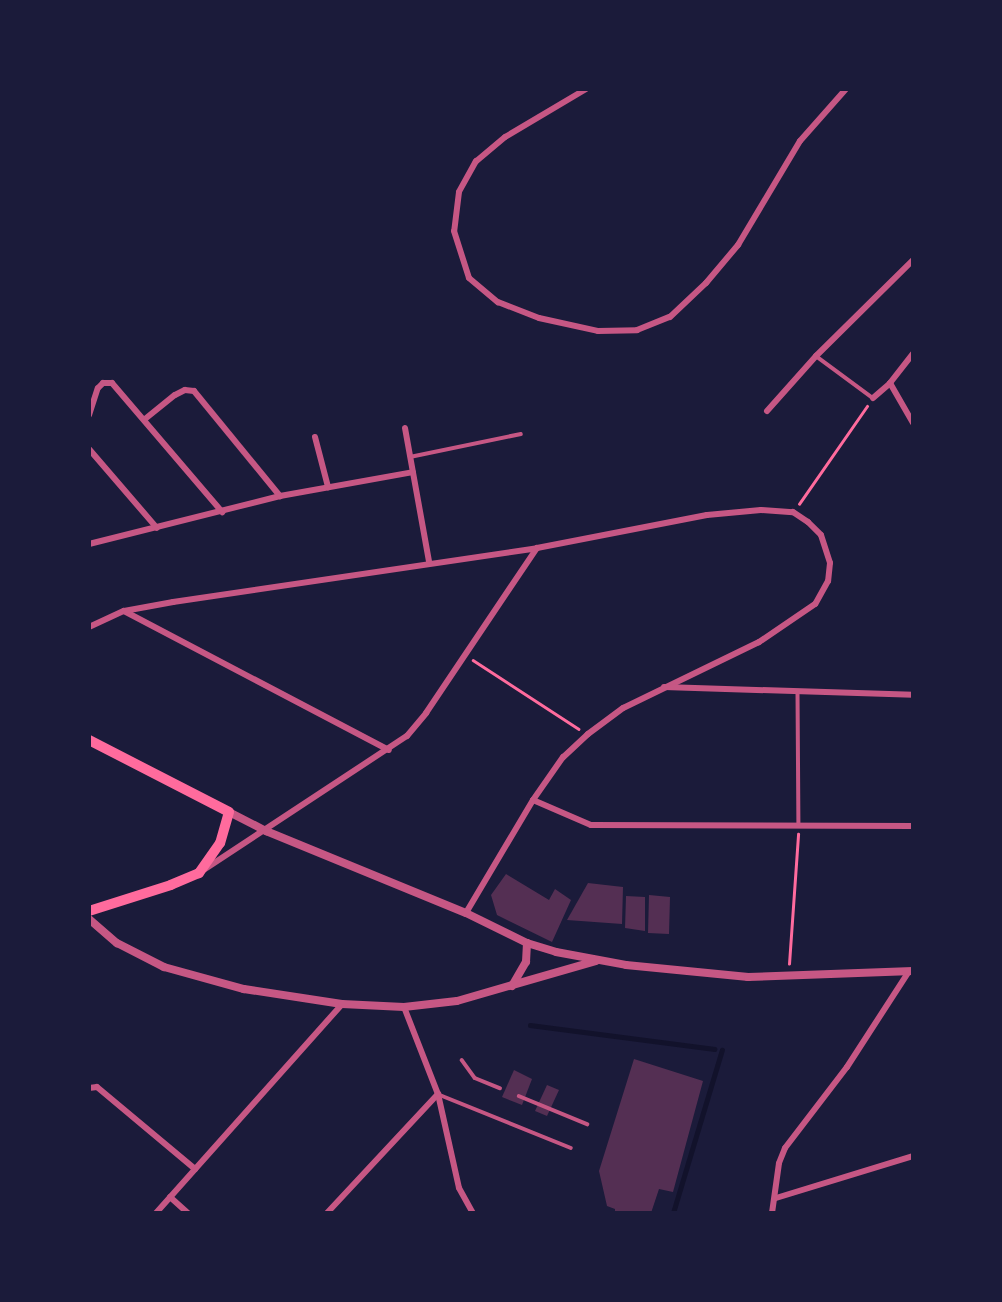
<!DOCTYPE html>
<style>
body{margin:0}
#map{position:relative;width:1002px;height:1302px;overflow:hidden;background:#1b1b3a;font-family:Manrope,sans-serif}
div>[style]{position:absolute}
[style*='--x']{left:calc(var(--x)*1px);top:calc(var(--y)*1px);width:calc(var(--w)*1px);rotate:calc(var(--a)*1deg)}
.stream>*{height:4.5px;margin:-2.25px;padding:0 2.25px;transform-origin:2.25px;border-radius:2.25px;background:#12122b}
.building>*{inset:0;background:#542f53}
.path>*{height:2.5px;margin:-1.25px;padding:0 1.25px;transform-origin:1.25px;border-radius:1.25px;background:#ff6b9d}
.service>*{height:3.5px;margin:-1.75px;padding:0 1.75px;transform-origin:1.75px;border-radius:1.75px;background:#c65784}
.minor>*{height:6px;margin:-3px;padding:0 3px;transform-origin:3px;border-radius:3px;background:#c65784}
.tertiary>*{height:8px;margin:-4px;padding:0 4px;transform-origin:4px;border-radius:4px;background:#c65784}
.primary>*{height:10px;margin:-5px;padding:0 5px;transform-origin:5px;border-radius:5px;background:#ff6b9d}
span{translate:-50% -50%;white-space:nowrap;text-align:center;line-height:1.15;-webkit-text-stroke:5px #1b1b3a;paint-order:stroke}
.frame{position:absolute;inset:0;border:91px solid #1b1b3a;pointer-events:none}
</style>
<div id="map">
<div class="stream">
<div style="--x:530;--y:1025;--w:186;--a:7.4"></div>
<div style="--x:673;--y:1213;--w:170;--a:-73.3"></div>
</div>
<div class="building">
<div style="clip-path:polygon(506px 874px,549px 900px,555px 889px,571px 900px,552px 942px,497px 915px,491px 895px)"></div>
<div style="clip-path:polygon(588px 883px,623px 887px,622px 924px,567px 920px)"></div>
<div style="clip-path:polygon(649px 895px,670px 897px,669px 934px,648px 933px)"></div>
<div style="clip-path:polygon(626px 896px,645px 897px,645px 931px,625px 928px)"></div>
<div style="clip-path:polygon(634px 1059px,703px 1081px,673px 1192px,659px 1189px,651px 1213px,615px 1213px,615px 1209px,607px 1206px,599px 1171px)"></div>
<div style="clip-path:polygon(514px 1070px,532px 1079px,522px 1105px,502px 1097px)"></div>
<div style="clip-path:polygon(547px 1085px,559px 1090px,547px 1116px,535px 1111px)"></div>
</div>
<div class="path">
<div style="--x:799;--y:504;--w:119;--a:-55.2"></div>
<div style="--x:473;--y:660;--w:126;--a:33.1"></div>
<div style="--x:789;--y:964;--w:130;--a:-86"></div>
</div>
<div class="service">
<div style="--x:816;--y:356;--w:71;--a:36.4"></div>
<div style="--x:410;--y:457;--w:113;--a:-11.7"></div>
<div style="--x:798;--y:692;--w:132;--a:89.6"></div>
<div style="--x:462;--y:1060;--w:22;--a:54"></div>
<div style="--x:475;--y:1078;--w:27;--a:22"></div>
<div style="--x:440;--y:1095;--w:141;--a:22"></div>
<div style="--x:519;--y:1096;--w:74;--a:22.4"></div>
</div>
<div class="minor">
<div style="--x:586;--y:89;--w:94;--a:149.3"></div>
<div style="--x:505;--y:137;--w:38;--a:140"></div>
<div style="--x:476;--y:161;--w:35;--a:119"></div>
<div style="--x:459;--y:192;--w:39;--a:97"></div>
<div style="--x:454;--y:231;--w:49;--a:72.3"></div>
<div style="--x:469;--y:278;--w:38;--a:40"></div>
<div style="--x:498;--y:302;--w:44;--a:21.3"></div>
<div style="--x:539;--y:318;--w:60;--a:12.4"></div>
<div style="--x:598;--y:331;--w:39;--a:-1"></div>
<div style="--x:637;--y:330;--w:35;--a:-22"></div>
<div style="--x:670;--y:317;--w:50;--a:-43.4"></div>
<div style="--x:706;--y:283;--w:50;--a:-49.9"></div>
<div style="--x:738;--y:245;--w:121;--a:-59.2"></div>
<div style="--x:800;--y:141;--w:69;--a:-48.5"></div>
<div style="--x:890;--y:383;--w:46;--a:60.1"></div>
<div style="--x:873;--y:398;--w:23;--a:-41"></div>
<div style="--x:890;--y:383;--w:37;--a:-52"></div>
<div style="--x:767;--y:411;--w:74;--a:-48.3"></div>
<div style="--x:816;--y:356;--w:136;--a:-44.7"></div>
<div style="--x:89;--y:415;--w:28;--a:-72"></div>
<div style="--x:98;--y:388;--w:7;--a:-45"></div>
<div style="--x:103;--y:383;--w:9;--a:0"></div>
<div style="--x:112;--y:383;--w:170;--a:49.5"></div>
<div style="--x:145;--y:419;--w:38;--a:-39"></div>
<div style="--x:175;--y:395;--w:11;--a:-27"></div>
<div style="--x:185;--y:390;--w:9;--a:6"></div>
<div style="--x:194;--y:391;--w:136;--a:50.7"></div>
<div style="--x:405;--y:428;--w:136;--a:79.8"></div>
<div style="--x:315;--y:437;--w:52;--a:75.4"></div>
<div style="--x:89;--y:449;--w:104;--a:49.3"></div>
<div style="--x:89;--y:544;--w:197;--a:-14.1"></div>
<div style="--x:280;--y:496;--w:135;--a:-10.2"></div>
<div style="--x:124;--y:611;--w:299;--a:27.7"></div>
<div style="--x:89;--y:627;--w:38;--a:-25"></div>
<div style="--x:124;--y:611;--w:50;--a:-10.4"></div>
<div style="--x:173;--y:602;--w:368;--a:-8.4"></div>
<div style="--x:537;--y:548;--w:173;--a:-11"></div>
<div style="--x:707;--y:515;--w:54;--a:-5.3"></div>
<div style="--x:761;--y:510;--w:32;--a:4"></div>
<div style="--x:793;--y:512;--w:18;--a:34"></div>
<div style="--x:808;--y:522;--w:18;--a:45"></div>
<div style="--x:821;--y:535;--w:29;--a:72"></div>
<div style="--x:830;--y:563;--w:18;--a:96"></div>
<div style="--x:828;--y:581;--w:26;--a:119"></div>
<div style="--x:815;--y:604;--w:68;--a:145.8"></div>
<div style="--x:759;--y:642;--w:151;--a:154.1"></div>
<div style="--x:623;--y:708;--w:44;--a:143.4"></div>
<div style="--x:588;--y:734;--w:34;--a:137"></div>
<div style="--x:563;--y:757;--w:52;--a:124.9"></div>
<div style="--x:533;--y:800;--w:131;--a:120.7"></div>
<div style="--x:664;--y:687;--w:249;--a:1.8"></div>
<div style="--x:533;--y:800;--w:63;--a:23.3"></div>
<div style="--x:591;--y:825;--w:322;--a:0.2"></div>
<div style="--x:205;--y:869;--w:242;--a:-33.4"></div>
<div style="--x:407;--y:736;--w:30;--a:-50"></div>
<div style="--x:426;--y:713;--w:199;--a:-56.1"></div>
<div style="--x:404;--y:1007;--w:93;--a:68.7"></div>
<div style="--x:438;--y:1094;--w:96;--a:77.4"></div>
<div style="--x:459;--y:1188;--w:29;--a:61"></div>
<div style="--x:89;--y:1088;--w:8;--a:-7"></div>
<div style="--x:97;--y:1087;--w:128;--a:39.9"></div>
<div style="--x:170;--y:1197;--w:24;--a:42"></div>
<div style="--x:776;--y:1198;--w:143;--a:-17"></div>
<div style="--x:156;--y:1213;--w:280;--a:-48.3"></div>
<div style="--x:327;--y:1213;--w:163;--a:-47"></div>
<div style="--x:772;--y:1213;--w:50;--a:-82"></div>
<div style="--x:779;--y:1163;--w:16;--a:-68"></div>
<div style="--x:785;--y:1148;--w:102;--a:-52.6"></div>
<div style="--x:847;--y:1067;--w:114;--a:-57.1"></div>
</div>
<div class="tertiary">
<div style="--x:229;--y:812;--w:42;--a:27.2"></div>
<div style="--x:266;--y:831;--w:216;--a:22.3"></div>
<div style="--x:466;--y:913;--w:68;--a:26.2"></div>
<div style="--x:527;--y:943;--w:30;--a:17"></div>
<div style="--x:556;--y:952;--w:71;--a:10.5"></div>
<div style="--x:626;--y:965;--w:123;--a:5.6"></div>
<div style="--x:748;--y:977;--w:165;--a:-2.1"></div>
<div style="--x:89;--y:919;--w:37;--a:41"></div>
<div style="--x:117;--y:943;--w:53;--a:27.1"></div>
<div style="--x:164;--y:967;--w:83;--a:15.4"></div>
<div style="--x:244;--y:989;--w:99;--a:8.7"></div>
<div style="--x:342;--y:1004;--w:62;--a:2.8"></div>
<div style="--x:404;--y:1007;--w:53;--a:-6.5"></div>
<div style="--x:457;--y:1001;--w:145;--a:-16.1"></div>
<div style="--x:512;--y:986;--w:28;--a:-60"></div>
<div style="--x:526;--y:962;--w:19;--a:-87"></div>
</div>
<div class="primary">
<div style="--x:89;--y:740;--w:157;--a:27.2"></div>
<div style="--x:229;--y:812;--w:32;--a:106"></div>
<div style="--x:220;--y:843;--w:37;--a:125"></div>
<div style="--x:199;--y:873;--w:30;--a:157"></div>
<div style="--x:171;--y:885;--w:86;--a:162.4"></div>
</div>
<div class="frame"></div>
</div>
